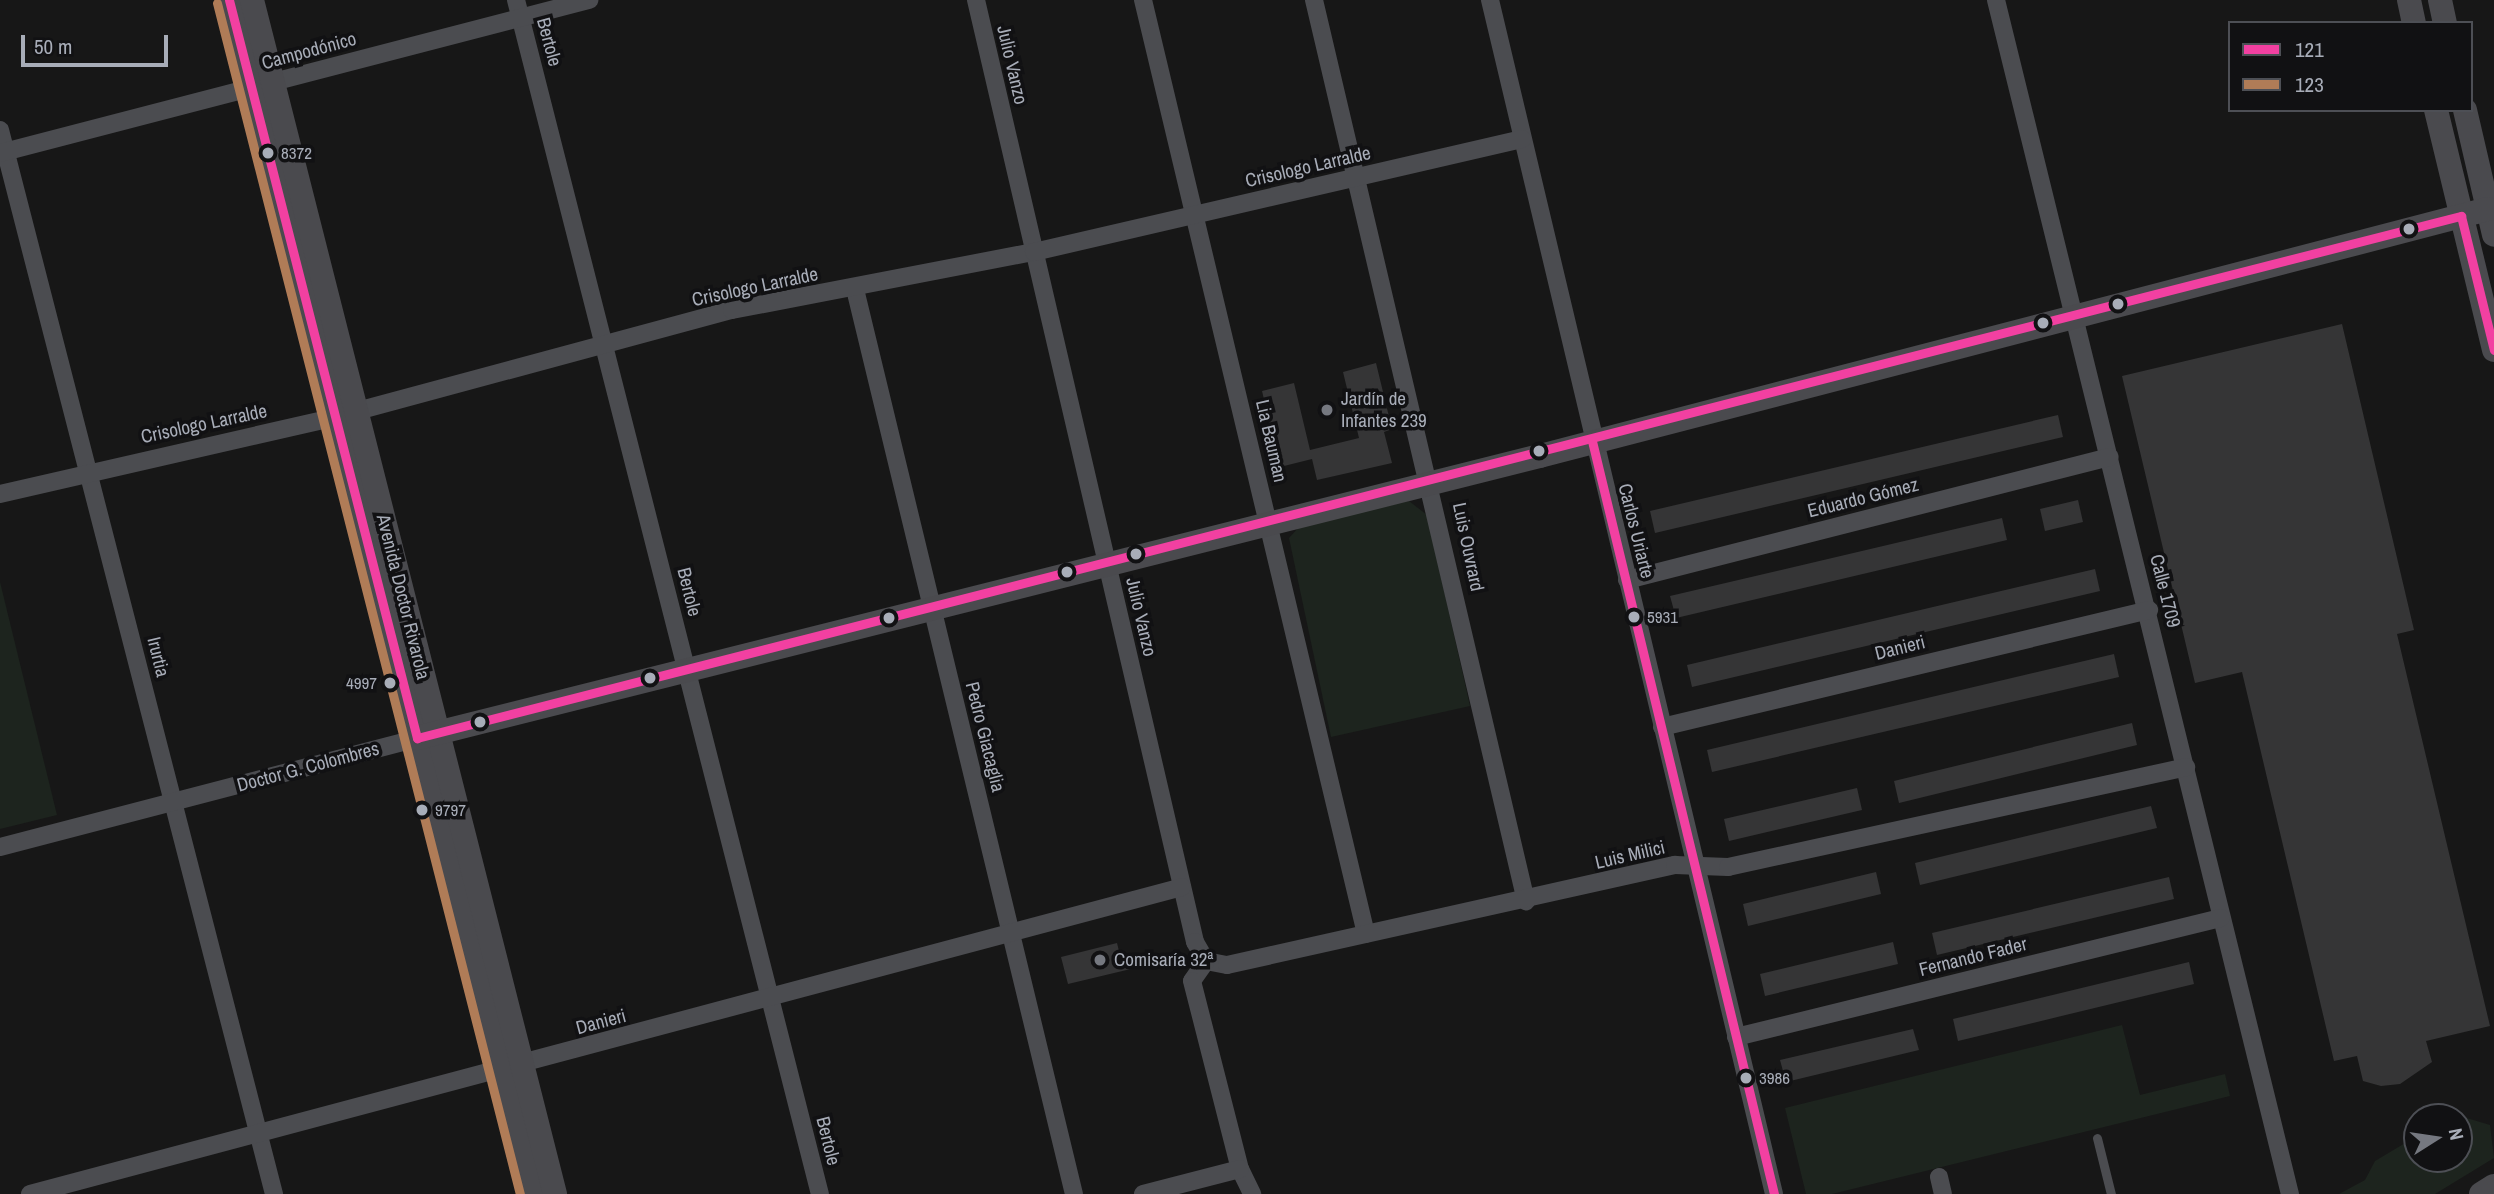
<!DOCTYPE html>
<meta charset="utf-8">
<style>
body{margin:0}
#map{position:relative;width:2494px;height:1194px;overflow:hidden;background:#171717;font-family:"Archivo Narrow",sans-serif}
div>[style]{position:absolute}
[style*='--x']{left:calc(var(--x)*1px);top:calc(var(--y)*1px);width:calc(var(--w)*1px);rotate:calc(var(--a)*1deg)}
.green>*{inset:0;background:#1d241e}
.building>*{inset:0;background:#353536}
.lane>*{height:9px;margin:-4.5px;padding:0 4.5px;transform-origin:4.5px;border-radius:4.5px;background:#4b4c50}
.street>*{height:18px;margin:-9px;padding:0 9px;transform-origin:9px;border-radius:9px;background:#4b4c50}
.secondary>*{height:24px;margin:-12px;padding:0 12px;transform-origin:12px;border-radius:12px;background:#4a4a4e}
.bus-1>*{height:9px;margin:-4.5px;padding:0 4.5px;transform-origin:4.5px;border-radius:4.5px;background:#f240a1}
.bus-2>*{height:9px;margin:-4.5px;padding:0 4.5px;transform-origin:4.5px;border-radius:4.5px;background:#b07c57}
.dots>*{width:19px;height:19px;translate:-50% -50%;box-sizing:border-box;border:4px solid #111113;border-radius:50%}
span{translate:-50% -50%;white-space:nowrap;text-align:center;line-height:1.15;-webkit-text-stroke:7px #111113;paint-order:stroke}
.bus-label{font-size:17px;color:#a8adb8}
.left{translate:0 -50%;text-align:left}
.right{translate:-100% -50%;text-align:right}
.street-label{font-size:19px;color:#a8adb8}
.poi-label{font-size:19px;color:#a8adb8}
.legend{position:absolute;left:2228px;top:21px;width:245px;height:91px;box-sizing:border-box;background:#111113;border:2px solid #4d4f55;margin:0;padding:9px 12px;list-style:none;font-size:21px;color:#a8adb8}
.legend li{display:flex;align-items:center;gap:14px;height:35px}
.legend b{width:35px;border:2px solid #4d4f55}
.north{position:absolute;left:2403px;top:1103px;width:70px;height:70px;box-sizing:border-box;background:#111113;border:2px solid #4d4f55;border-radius:50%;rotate:78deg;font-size:19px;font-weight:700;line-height:28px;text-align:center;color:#a8adb8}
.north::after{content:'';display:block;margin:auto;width:24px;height:32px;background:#757880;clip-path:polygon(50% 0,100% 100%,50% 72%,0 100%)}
.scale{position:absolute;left:21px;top:35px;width:147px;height:32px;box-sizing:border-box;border:4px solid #a8adb8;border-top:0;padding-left:9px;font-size:21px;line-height:24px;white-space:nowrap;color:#a8adb8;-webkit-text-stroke:5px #111113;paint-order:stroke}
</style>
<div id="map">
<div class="green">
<div style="clip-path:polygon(1409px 501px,1427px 515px,1470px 706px,1331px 737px,1289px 538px,1300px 526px)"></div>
<div style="clip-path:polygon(0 582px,57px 815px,0 829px)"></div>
<div style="clip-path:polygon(2122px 1025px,2140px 1095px,2225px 1074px,2230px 1096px,1832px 1194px,1806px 1194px,1785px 1108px)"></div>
<div style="clip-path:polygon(2460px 1116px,2490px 1125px,2494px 1158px,2435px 1194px,2339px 1194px,2365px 1180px,2375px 1161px,2417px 1136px,2417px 1159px,2459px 1159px)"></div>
</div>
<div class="building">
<div style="clip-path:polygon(2342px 324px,2414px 630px,2397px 634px,2490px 1026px,2426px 1041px,2432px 1062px,2400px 1084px,2381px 1086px,2363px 1081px,2357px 1056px,2334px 1061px,2242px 672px,2195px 683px,2122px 376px)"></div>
<div style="clip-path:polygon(1376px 363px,1392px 429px,1384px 432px,1392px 463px,1317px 480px,1312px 459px,1280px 467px,1262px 391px,1294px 383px,1310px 450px,1359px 438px,1343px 372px)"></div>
<div style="clip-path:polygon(2058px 415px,2063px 437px,1655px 533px,1650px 511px)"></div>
<div style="clip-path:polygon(2078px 500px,2083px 522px,2045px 531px,2040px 509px)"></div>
<div style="clip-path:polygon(2002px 518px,2007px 540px,1676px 618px,1670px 596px)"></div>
<div style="clip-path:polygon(2095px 569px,2100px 591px,1692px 687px,1687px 665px)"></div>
<div style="clip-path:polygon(2114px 654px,2119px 677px,1712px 772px,1707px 750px)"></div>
<div style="clip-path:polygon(2132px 723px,2137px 745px,1899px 803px,1894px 781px)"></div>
<div style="clip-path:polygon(1857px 788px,1862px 810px,1729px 841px,1724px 819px)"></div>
<div style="clip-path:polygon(2151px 806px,2157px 828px,1920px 885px,1915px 863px)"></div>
<div style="clip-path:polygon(1876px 872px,1881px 894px,1748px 926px,1743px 904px)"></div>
<div style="clip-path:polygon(2169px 877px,2174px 899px,1937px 955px,1932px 933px)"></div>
<div style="clip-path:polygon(1893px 942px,1898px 964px,1765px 996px,1760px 974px)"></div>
<div style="clip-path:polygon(1117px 943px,1120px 955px,1131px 953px,1135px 968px,1068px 984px,1061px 957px)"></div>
<div style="clip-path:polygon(2189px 962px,2194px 984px,1958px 1041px,1953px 1019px)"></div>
<div style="clip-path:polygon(1913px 1029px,1919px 1050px,1786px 1082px,1780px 1060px)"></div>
</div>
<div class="lane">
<div style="--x:2097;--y:1138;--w:58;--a:76"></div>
</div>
<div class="street">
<div style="--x:516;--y:0;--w:1232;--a:75.72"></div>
<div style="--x:976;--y:0;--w:967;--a:76.91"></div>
<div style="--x:1195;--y:942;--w:22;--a:60"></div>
<div style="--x:1143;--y:0;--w:960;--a:76.57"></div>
<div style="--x:1314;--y:0;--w:926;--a:76.76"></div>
<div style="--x:1490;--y:0;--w:1227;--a:76.62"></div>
<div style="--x:1996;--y:0;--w:1230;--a:76.17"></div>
<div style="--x:0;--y:130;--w:1099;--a:75.56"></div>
<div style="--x:0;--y:153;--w:609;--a:-14.56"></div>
<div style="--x:855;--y:289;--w:931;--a:76.4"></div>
<div style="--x:0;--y:494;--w:344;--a:-12.9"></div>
<div style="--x:335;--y:417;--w:411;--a:-15.1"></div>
<div style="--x:732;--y:310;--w:308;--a:-10.9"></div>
<div style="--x:1034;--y:252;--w:501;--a:-13.04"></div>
<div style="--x:1627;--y:580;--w:498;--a:-14.3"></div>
<div style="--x:1662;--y:727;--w:501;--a:-13.51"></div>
<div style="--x:0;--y:847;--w:431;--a:-14.6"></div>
<div style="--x:1206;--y:961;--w:21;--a:11"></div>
<div style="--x:1227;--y:965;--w:459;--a:-12.6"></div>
<div style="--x:1675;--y:865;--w:53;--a:2.2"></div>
<div style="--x:1728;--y:867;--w:469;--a:-12.3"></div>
<div style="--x:1206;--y:961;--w:24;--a:125"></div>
<div style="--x:1192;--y:981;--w:194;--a:75.7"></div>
<div style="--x:1240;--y:1169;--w:28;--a:64"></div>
<div style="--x:1736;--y:1037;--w:499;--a:-13.8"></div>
<div style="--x:1939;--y:1177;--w:17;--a:77"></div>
<div style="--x:30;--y:1194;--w:1192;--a:-14.92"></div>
<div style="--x:1143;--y:1194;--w:100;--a:-14.5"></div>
</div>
<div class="secondary">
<div style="--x:229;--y:0;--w:1232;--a:75.72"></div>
<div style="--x:252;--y:0;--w:1232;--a:75.76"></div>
<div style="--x:2409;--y:0;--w:24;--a:78"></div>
<div style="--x:2440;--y:0;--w:24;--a:78"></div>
<div style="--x:2436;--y:110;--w:247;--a:76.4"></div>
<div style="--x:2465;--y:110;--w:128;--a:76.9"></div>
<div style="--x:417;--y:738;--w:1158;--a:-14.1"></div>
<div style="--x:1540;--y:456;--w:980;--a:-14.6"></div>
<div style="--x:2481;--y:1194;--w:15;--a:-32"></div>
</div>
<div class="bus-1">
<div style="--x:229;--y:0;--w:762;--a:75.71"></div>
<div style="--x:417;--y:738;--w:2110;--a:-14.33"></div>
<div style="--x:2461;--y:216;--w:138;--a:76.2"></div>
<div style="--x:1592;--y:441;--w:775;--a:76.41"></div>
</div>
<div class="bus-2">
<div style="--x:217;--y:3;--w:1229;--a:75.73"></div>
</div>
<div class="dots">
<div style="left:268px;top:153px;background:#a8adb8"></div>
<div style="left:2409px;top:229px;background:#a8adb8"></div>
<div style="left:2118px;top:304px;background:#a8adb8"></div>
<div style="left:2043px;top:323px;background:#a8adb8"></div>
<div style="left:1327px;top:410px;background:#757880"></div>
<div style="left:1539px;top:451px;background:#a8adb8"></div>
<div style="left:1136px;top:554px;background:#a8adb8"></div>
<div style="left:1067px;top:572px;background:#a8adb8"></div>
<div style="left:1634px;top:617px;background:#a8adb8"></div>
<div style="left:889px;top:618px;background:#a8adb8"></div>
<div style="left:650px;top:678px;background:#a8adb8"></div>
<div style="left:390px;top:683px;background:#a8adb8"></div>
<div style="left:480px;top:722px;background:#a8adb8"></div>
<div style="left:422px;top:810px;background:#a8adb8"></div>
<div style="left:1100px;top:960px;background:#757880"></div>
<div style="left:1746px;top:1078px;background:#a8adb8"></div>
</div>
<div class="bus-label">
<span class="left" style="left:281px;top:153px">8372</span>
<span class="left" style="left:1647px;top:617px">5931</span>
<span class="right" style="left:377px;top:683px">4997</span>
<span class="left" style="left:435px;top:810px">9797</span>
<span class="left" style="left:1759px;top:1078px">3986</span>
</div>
<div class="street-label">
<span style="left:549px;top:42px;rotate:75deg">Bertole</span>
<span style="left:309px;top:51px;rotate:-15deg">Campodónico</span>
<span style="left:1012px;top:65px;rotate:77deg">Julio Vanzo</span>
<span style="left:1308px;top:167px;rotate:-13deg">Crisologo Larralde</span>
<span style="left:755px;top:287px;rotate:-12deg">Crisologo Larralde</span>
<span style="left:204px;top:424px;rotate:-12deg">Crisologo Larralde</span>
<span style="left:1271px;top:441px;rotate:77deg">Lia Bauman</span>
<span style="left:1863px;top:498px;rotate:-14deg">Eduardo Gómez</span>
<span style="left:1636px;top:531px;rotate:76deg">Carlos Uriarte</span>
<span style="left:1468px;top:547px;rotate:78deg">Luis Ouvrard</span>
<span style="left:2165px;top:591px;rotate:76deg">Calle 1709</span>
<span style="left:689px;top:592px;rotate:76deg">Bertole</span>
<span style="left:403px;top:597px;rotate:76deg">Avenida Doctor Rivarola</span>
<span style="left:1141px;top:617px;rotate:77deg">Julio Vanzo</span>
<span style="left:1900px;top:648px;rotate:-14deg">Danieri</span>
<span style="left:158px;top:657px;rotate:76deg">Irurtia</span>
<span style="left:985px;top:737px;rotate:76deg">Pedro Giacaglia</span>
<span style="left:308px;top:767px;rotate:-15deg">Doctor G. Colombres</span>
<span style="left:1630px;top:855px;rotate:-13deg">Luis Milici</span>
<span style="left:1973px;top:957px;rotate:-14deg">Fernando Fader</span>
<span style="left:601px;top:1022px;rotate:-15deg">Danieri</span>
<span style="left:828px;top:1141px;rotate:76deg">Bertole</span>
</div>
<div class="poi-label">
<span class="left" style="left:1341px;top:410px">Jardín de<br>Infantes 239</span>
<span class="left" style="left:1114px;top:960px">Comisaría 32ª</span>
</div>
<ul class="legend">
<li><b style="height:9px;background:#f240a1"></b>121</li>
<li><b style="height:9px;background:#b07c57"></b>123</li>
</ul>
<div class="north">N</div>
<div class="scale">50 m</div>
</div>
